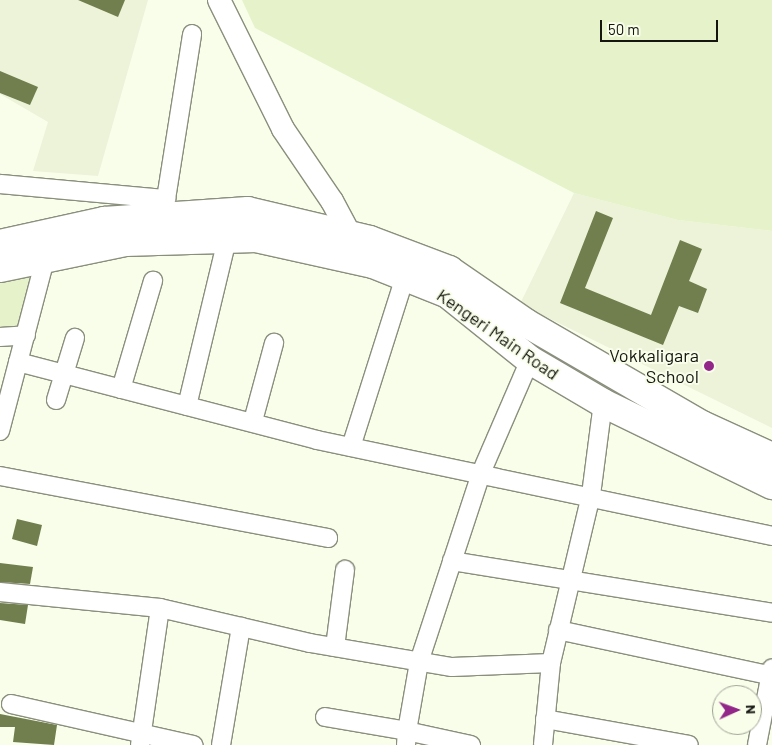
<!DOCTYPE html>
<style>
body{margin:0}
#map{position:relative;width:772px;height:745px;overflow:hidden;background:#f8feea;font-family:Barlow,sans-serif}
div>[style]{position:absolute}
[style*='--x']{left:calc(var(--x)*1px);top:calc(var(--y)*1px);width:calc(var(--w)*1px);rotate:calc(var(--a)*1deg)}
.built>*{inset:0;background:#ecf3d9}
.green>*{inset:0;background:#e6f2ca}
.building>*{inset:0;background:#717e4d}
.roads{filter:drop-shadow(1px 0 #8a8f7d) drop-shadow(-1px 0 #8a8f7d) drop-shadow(0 1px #8a8f7d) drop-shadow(0 -1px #8a8f7d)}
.minor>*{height:18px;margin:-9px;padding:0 9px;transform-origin:9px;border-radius:9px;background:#fff}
.tertiary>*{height:22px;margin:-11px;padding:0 11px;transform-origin:11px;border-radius:11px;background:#fff}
.primary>*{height:28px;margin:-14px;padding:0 14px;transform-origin:14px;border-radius:14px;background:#fff}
.dots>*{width:14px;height:14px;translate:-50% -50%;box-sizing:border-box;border:2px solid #f8feea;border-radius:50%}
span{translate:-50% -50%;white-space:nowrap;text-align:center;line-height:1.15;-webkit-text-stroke:4px #f8feea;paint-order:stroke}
.street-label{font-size:18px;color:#14160f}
.poi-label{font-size:18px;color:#14160f}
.right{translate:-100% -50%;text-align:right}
.north{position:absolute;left:712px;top:685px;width:50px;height:50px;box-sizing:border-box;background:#f8feea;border:1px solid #9da192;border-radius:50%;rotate:88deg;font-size:14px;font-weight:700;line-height:20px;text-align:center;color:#14160f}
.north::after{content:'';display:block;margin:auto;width:18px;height:22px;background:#922689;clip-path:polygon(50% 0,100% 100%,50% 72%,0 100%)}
.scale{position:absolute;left:600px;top:20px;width:118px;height:22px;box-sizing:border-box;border:2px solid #14160f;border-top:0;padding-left:6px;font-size:15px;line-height:18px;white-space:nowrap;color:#14160f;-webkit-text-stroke:4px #f8feea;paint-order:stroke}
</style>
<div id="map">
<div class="built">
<div style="clip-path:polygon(0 0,148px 0,98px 176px,33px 171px,48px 122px,0 94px)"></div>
<div style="clip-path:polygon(574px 193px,678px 220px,772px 231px,772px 428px,520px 304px)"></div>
</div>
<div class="green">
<div style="clip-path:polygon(242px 0,772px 0,772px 231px,678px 220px,574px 193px,255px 28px)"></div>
<div style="clip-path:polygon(30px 276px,22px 327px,0 329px,0 282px)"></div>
</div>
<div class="building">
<div style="clip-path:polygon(78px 0,125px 0,118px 17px)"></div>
<div style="clip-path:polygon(0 71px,38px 87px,30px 105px,0 93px)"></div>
<div style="clip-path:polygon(596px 211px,613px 218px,585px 288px,651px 315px,680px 240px,702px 249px,689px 281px,707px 289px,698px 313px,679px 306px,663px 345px,560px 303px)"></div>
<div style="clip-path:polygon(17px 519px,42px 525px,37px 546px,12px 539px)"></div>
<div style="clip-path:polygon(0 563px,33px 567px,30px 584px,0 582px)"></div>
<div style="clip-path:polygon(0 603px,28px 605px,25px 624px,0 620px)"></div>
<div style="clip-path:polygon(0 714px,57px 725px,54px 745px,13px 742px,15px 727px,0 727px)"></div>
</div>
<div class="roads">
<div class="minor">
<div style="--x:0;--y:184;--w:167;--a:5.2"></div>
<div style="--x:166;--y:199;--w:167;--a:-81"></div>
<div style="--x:0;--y:337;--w:26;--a:-4"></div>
<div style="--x:18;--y:362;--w:309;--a:14.6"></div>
<div style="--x:317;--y:440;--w:465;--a:11.9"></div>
<div style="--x:121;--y:389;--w:113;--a:-73.5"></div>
<div style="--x:56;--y:400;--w:65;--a:-73"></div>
<div style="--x:187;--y:406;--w:172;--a:-76.5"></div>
<div style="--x:253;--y:421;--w:81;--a:-74.9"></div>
<div style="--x:0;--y:431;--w:178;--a:-75.3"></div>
<div style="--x:351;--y:447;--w:178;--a:-72.4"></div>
<div style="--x:0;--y:476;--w:334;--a:10.7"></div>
<div style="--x:452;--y:561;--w:324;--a:9.2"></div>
<div style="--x:0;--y:592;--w:161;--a:5.7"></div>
<div style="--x:160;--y:608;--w:154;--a:13.1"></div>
<div style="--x:310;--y:643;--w:144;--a:9.6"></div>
<div style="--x:452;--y:667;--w:99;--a:-2.3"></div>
<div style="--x:551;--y:663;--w:82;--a:95.6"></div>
<div style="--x:558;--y:630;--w:219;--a:12.1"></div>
<div style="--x:335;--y:647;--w:78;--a:-82.6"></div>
<div style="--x:551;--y:663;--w:173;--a:-76.6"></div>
<div style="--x:591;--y:495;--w:93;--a:-82.6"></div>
<div style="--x:11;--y:704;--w:187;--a:12.7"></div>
<div style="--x:325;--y:717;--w:83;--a:9.7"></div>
<div style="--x:407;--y:731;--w:14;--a:94"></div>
<div style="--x:545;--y:719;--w:146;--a:10.2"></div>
<div style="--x:140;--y:745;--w:138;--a:-81.7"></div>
<div style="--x:221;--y:745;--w:120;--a:-80.4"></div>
<div style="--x:471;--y:745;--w:66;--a:-167.7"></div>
<div style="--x:407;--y:731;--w:70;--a:-80.1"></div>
<div style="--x:419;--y:662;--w:199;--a:-71.8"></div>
<div style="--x:481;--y:473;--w:123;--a:-66.6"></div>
<div style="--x:757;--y:745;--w:78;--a:-79"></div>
</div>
<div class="tertiary">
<div style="--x:219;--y:0;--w:144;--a:63.6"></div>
<div style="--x:283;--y:129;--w:87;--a:55.8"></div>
<div style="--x:332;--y:201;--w:51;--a:61.9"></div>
</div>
<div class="primary">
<div style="--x:0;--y:244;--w:107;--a:-12.5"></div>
<div style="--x:104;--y:221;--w:144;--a:-4"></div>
<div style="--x:248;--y:211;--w:125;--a:13.4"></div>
<div style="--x:370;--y:240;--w:85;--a:20.8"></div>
<div style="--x:449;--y:270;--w:93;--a:34.5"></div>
<div style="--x:526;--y:323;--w:203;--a:30.1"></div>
<div style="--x:702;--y:425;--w:77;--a:24.6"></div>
<div style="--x:0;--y:268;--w:128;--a:-11.7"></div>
<div style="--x:125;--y:242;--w:131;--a:-1.7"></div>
<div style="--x:256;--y:238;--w:120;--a:12.5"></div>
<div style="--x:373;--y:264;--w:81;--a:21.8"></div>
<div style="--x:448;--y:294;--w:105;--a:38.8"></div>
<div style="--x:530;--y:360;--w:85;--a:30.5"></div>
<div style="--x:603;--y:403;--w:188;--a:25.9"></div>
</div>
</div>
<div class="dots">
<div style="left:709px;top:366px;background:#922689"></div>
</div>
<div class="street-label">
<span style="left:498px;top:334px;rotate:35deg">Kengeri Main Road</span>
</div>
<div class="poi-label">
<span class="right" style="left:699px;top:366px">Vokkaligara<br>School</span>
</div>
<div class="north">N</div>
<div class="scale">50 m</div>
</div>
